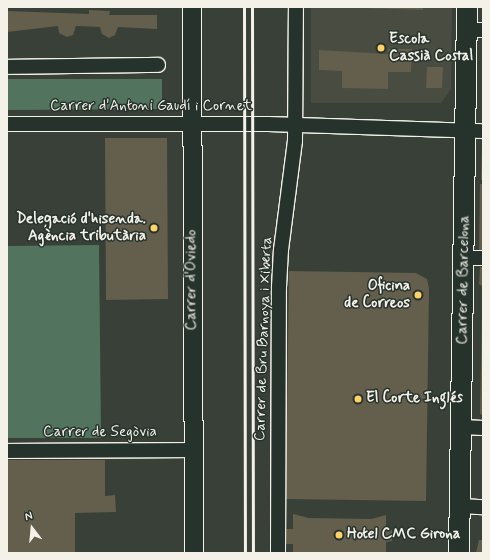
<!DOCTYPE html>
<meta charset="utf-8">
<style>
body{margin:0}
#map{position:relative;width:490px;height:560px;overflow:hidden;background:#394037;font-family:Mynerve,sans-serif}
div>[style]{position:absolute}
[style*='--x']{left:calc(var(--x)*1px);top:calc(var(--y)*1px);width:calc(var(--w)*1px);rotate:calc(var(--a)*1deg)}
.built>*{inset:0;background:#494c41}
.green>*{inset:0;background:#52745e}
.building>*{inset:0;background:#645e4d}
.roads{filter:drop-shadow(1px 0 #f4f1e8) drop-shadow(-1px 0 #f4f1e8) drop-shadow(0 1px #f4f1e8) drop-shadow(0 -1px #f4f1e8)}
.minor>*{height:14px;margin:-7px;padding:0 7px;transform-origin:7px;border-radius:7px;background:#26332d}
.tertiary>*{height:18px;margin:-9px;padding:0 9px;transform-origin:9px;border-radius:9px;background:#26332d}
.secondary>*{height:20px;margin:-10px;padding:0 10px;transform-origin:10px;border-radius:10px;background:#26332d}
.rail>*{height:3px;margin:-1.5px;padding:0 1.5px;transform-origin:1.5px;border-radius:1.5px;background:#f4f1e8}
.dots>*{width:11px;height:11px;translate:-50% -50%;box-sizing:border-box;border:2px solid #26332d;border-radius:50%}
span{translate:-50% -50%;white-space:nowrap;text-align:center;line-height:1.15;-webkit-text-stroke:3px #26332d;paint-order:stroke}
.poi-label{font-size:15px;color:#f4f1e8;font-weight:700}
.left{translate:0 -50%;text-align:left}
.right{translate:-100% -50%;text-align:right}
.street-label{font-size:15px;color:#f4f1e8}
.frame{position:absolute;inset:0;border:8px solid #f4f1e8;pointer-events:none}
.north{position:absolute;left:12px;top:508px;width:40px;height:40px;-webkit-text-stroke:3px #26332d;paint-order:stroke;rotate:344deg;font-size:11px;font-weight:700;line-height:16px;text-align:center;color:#f4f1e8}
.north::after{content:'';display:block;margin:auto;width:14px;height:18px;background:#f4f1e8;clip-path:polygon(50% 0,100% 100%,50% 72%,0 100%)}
</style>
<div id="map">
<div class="built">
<div style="clip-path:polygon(311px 7px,452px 7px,451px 89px,441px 103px,311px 103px)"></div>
</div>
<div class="green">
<div style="clip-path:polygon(7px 79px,162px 79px,162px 109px,7px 110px)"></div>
<div style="clip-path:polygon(99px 245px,101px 438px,7px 438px,7px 246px)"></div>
</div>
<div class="building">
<div style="clip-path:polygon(364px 7px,423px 7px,423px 10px,364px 8px)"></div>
<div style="clip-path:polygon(89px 10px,110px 11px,109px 15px,157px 15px,157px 29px,118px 27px,115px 35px,109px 38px,102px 34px,100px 27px,76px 26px,73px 35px,67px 37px,59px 33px,58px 26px,7px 32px,7px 11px,89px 14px)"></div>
<div style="clip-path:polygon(388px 49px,412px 49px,411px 72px,388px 72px,388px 89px,342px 88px,342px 71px,319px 70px,319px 50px,388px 54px)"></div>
<div style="clip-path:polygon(427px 67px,443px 67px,442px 88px,426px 88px)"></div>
<div style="clip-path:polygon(105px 138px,167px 138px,168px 299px,106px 300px)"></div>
<div style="clip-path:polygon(482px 146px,483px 146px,483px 180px,481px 180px)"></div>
<div style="clip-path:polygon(480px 184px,483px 184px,483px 252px,479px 252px)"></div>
<div style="clip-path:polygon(480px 267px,483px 267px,483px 287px,479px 284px)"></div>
<div style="clip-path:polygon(289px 271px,416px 273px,427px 279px,429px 288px,426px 501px,286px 499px)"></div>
<div style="clip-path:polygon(482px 314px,483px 314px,483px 415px,480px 414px)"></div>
<div style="clip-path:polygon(7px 460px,105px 460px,105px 496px,115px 495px,116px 512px,75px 513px,75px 553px,7px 553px)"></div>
<div style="clip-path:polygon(293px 514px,309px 518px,371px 519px,386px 515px,386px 530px,392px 530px,392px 541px,386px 542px,386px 553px,293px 553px,293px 544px,286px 544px,286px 529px,293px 529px)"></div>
<div style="clip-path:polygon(479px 540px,483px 540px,483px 553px,476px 553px)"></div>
</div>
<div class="roads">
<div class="minor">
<div style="--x:467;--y:30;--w:16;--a:0"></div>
<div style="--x:7;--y:67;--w:151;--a:-0.8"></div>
<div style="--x:7;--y:124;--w:261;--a:0"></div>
<div style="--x:268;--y:124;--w:215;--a:1.9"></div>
<div style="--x:465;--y:258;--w:18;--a:0"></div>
<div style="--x:462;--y:427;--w:21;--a:3"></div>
<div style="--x:7;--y:451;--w:186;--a:-0.3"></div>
<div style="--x:461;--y:506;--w:22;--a:3"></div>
<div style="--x:278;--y:553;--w:266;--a:-89.8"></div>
<div style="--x:279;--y:287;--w:37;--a:-87"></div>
<div style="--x:281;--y:250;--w:110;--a:-82.7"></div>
<div style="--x:295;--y:141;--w:134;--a:-89.6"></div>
</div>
<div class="tertiary">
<div style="--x:192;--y:7;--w:546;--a:89.79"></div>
</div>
<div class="secondary">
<div style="--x:459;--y:553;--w:546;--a:-89.16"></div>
</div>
</div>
<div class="rail">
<div style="--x:244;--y:7;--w:546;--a:89.9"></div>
<div style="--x:252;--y:7;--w:546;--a:89.9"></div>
</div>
<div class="dots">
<div style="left:381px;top:48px;background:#ffd166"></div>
<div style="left:154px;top:228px;background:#ffd166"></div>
<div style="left:418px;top:295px;background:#ffd166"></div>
<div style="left:358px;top:399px;background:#ffd166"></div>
<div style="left:339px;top:535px;background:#ffd166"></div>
</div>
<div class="poi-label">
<span class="left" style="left:389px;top:48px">Escola<br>Cassià Costal</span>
<span class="right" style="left:146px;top:228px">Delegació d'hisenda.<br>Agència tributària</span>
<span class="right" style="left:410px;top:295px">Oficina<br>de Correos</span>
<span class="left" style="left:366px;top:399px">El Corte Inglés</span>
<span class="left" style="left:347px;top:535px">Hotel CMC Girona</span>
</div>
<div class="street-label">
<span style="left:151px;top:107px">Carrer d'Antoni Gaudí i Cornet</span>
<span style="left:192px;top:280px;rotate:-90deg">Carrer d'Oviedo</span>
<span style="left:464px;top:280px;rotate:-89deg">Carrer de Barcelona</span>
<span style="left:264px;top:339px;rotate:-88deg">Carrer de Bru Barnoya i Xiberta</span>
<span style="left:100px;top:433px">Carrer de Segòvia</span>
</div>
<div class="frame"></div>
<div class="north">N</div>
</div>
